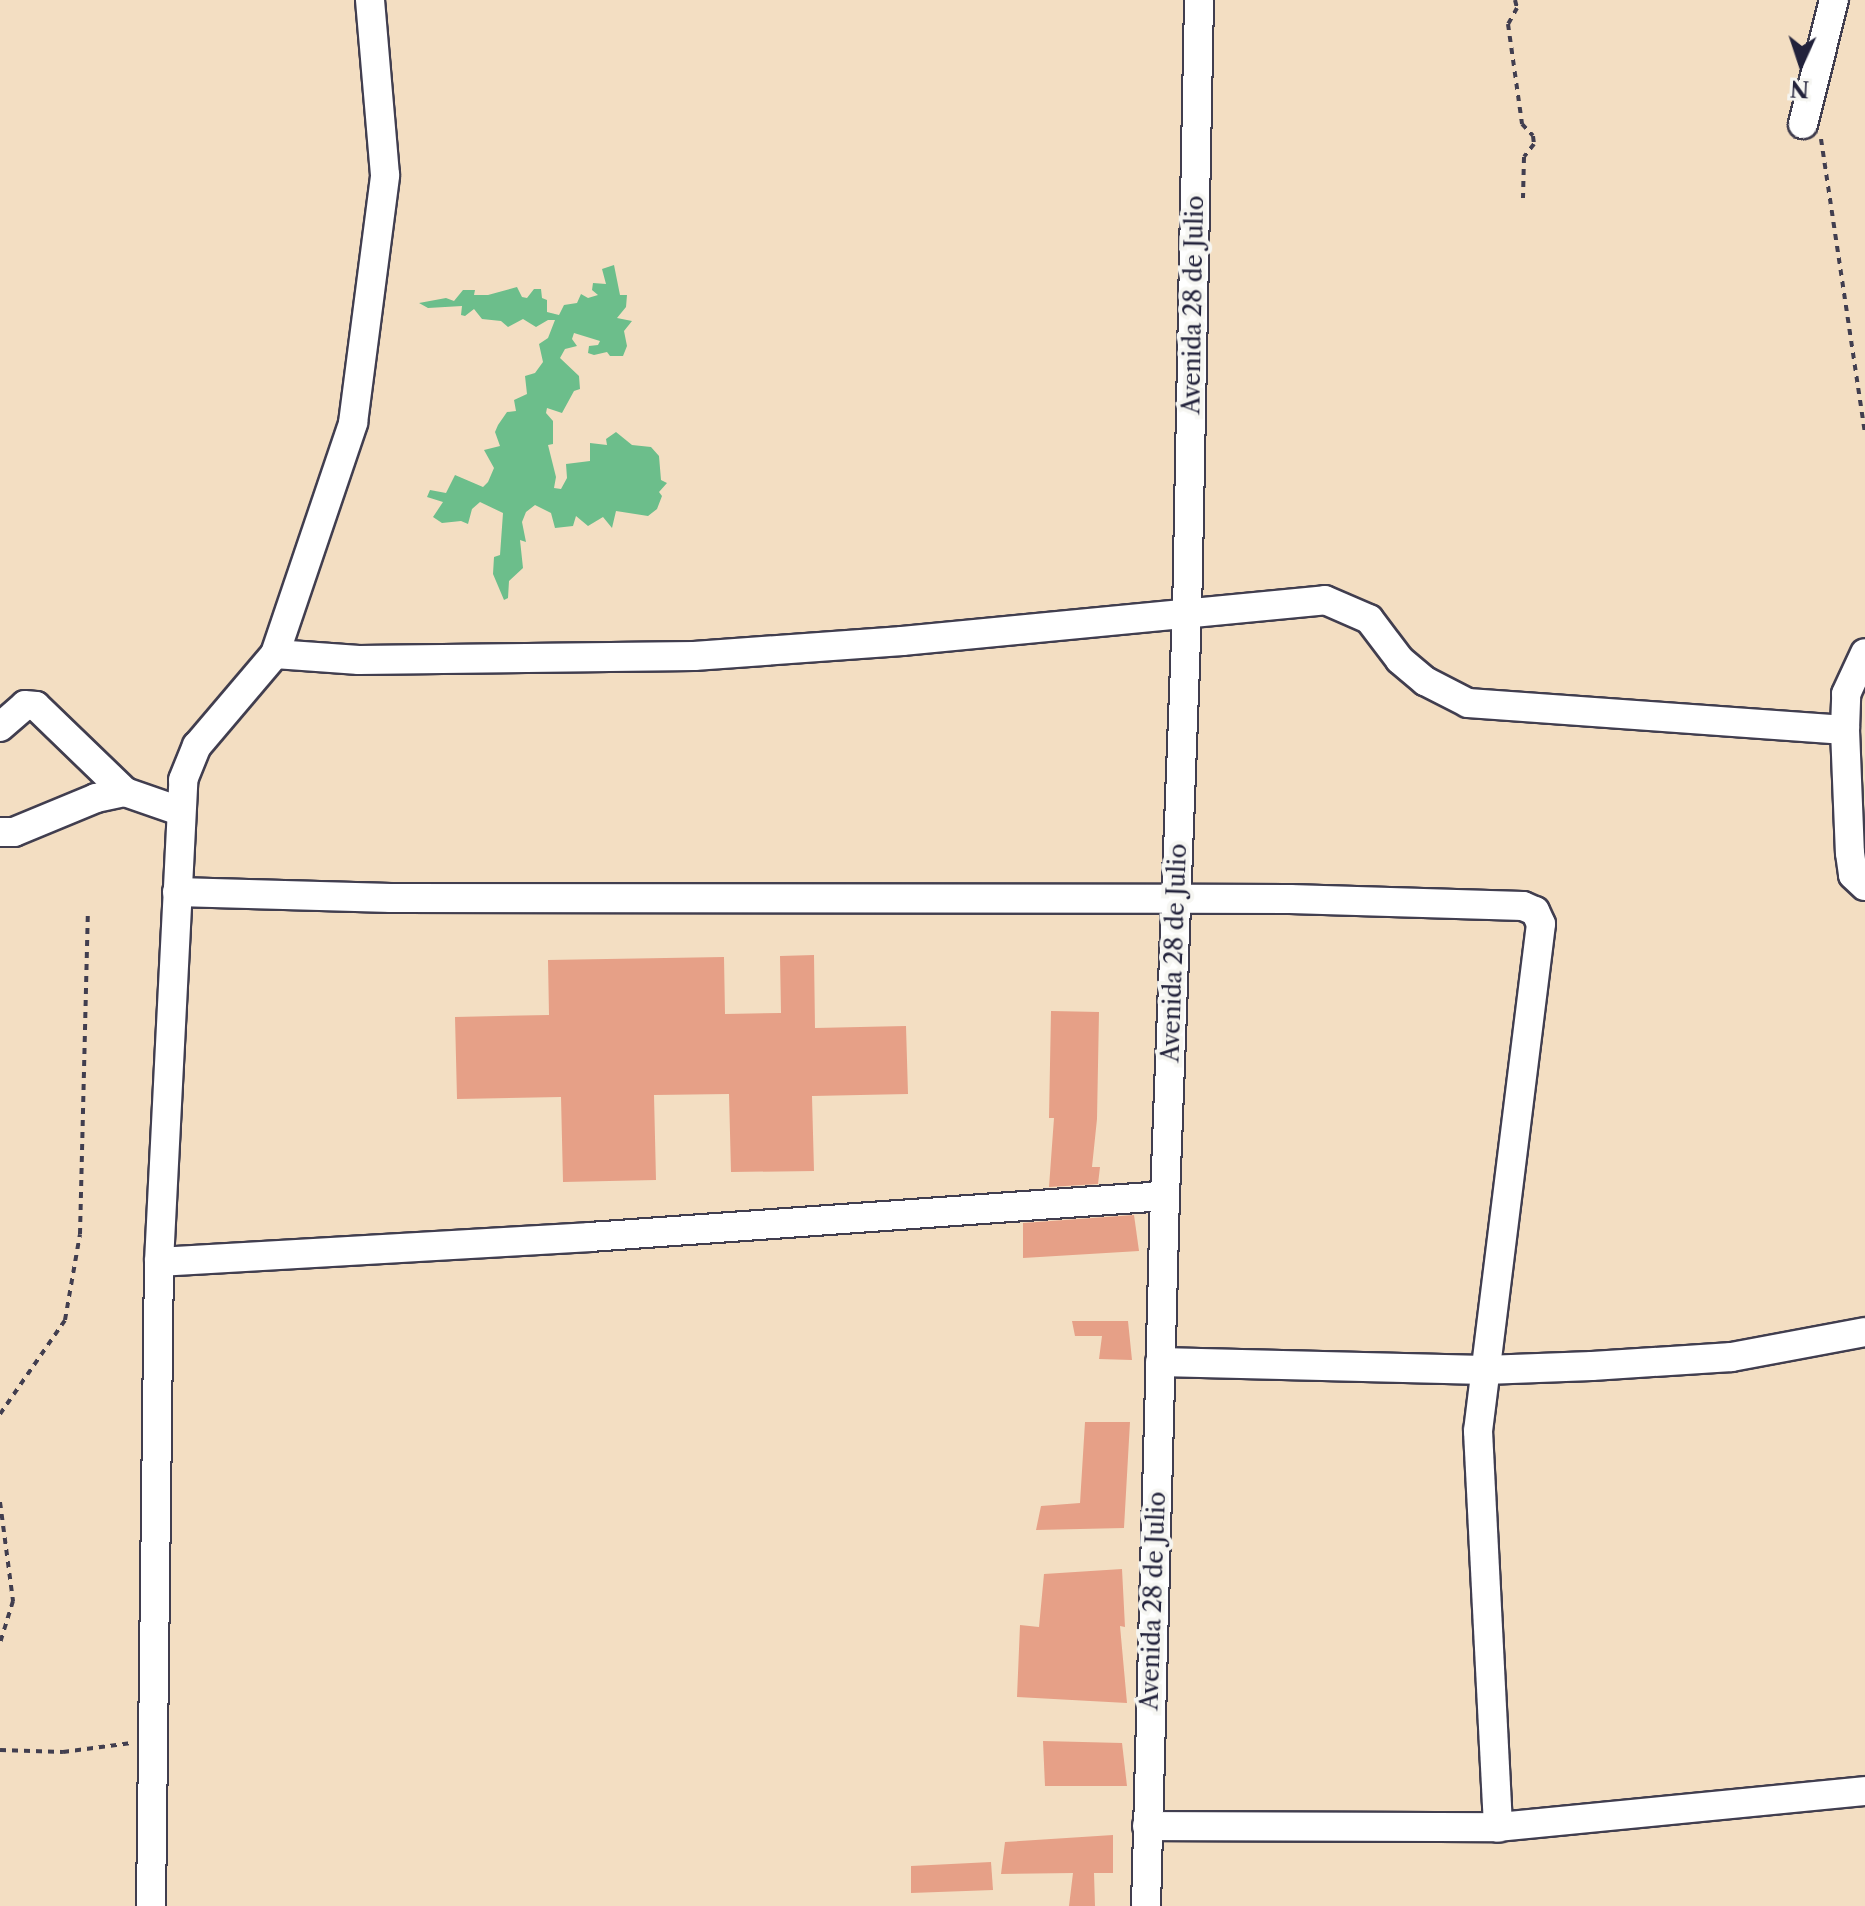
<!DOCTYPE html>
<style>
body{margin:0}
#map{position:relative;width:1865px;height:1906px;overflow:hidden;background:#f3dec2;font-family:"Libre Caslon Text",serif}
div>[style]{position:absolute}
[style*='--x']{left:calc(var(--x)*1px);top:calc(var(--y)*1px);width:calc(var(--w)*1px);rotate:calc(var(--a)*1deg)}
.forest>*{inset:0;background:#6cbe8b}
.building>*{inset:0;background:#e6a087}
.path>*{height:4px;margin-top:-2px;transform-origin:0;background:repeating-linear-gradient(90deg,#413e4f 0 6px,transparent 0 12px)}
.roads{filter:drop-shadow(2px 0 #413e4f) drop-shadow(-2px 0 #413e4f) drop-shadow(0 2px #413e4f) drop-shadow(0 -2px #413e4f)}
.minor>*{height:28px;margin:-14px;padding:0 14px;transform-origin:14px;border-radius:14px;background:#fff}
span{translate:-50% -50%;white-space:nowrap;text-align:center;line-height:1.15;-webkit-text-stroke:8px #f6f6f2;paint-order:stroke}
.street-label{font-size:24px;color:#22223b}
.north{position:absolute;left:1761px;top:24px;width:80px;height:80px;-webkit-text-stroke:6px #f6f6f2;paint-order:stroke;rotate:183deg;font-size:22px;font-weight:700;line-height:32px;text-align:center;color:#22223b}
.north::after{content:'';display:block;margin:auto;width:28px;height:36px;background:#22223b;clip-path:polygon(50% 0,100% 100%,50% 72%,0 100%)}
</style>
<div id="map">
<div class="forest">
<div style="clip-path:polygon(614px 265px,620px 295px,627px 295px,626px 307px,617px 318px,632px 321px,624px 331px,627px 346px,623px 356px,610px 356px,607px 352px,594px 355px,588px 353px,589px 346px,598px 345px,600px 341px,574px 333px,572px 339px,577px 346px,565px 349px,560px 358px,579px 376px,580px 389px,574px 391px,562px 413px,547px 408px,546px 413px,553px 421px,553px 444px,548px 445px,556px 477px,554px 488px,561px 489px,567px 478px,566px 464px,590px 461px,590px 443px,607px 445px,606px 439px,616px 432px,632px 445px,651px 447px,659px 456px,661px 480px,667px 483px,659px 492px,662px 496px,657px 509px,648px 516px,616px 511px,612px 528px,603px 517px,588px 526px,576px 516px,573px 526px,555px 528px,551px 513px,535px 505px,526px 512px,522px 522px,526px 542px,520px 540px,523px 568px,509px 581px,508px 598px,504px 600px,493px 574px,494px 557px,500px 555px,503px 513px,480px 502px,472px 509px,468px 524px,461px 521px,442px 523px,433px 517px,443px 502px,427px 497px,430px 490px,446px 493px,455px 475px,483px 487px,488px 482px,494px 468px,484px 450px,500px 446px,495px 432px,498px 425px,507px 412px,516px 411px,514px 400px,527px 394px,525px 376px,535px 373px,543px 362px,539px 344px,548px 338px,555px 320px,548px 320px,536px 327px,523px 319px,508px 327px,501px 321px,482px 319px,474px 309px,465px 316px,461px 315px,462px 306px,428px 308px,419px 303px,446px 298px,454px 301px,463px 290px,475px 290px,474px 295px,488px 295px,517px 287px,522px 297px,527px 298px,534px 289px,541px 289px,542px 298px,547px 300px,547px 312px,559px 315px,564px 305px,577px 303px,581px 294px,588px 298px,598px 295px,592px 290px,593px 283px,606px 284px,602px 269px)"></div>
</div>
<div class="building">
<div style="clip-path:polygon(814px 955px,815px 1028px,906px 1026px,908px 1094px,812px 1096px,814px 1171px,731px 1172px,729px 1094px,654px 1095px,656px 1180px,563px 1182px,561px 1097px,457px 1099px,455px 1017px,549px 1015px,548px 960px,724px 957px,725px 1014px,781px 1013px,780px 956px)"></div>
<div style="clip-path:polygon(1051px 1011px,1099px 1012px,1097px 1119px,1092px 1167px,1100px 1167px,1098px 1184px,1049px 1187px,1054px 1118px,1049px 1118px)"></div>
<div style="clip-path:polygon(1134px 1215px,1139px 1251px,1023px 1258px,1023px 1223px)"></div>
<div style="clip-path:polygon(1072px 1321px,1128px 1321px,1132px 1360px,1099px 1359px,1102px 1336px,1075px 1336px)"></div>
<div style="clip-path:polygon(1085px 1422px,1130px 1422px,1124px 1528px,1036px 1530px,1041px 1506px,1080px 1503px)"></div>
<div style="clip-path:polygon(1122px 1569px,1125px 1627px,1120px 1626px,1127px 1703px,1017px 1697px,1020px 1625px,1039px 1627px,1044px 1574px)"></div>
<div style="clip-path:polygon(1043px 1741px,1122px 1743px,1127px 1786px,1045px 1786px)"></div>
<div style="clip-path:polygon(1113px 1835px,1113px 1873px,1094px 1873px,1095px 1906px,1069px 1906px,1073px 1873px,1001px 1874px,1005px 1842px)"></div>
<div style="clip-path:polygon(991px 1862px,993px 1890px,911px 1893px,911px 1866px)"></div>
</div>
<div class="path">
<div style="--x:1515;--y:0;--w:8;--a:76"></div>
<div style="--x:1517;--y:8;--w:18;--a:119"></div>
<div style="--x:1508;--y:24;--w:101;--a:82"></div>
<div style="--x:1522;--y:124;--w:16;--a:47"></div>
<div style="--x:1533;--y:136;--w:8;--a:83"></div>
<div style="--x:1534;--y:144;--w:16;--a:128"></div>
<div style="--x:1524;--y:157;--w:41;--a:91.4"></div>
<div style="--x:1821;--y:139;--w:298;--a:81.5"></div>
<div style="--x:0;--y:1414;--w:114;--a:-55.3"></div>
<div style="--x:65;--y:1320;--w:87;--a:-80.1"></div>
<div style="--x:80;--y:1234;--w:323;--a:-88.6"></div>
<div style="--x:0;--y:1502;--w:100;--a:82.5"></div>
<div style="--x:13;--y:1601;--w:44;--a:107.2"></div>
<div style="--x:0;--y:1750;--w:63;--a:1.8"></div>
<div style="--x:63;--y:1752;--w:69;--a:-7.5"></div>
</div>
<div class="roads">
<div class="minor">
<div style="--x:1803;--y:124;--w:128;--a:-76"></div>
<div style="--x:275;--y:654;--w:84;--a:4.1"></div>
<div style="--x:359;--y:660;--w:335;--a:-0.7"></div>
<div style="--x:694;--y:656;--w:209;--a:-4.1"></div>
<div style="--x:902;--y:641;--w:425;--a:-5.5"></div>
<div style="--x:1325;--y:600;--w:48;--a:23.4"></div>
<div style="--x:1369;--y:619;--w:51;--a:52.9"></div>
<div style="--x:1400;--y:660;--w:33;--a:40"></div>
<div style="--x:1425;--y:681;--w:48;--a:27.1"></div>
<div style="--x:1468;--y:703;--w:378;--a:4.1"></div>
<div style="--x:1845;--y:730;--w:123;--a:87.7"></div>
<div style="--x:1850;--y:853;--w:22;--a:82"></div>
<div style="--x:1853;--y:875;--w:16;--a:43"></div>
<div style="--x:0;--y:727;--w:33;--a:-41"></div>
<div style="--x:25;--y:705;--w:11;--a:5"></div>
<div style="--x:36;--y:706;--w:124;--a:44"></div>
<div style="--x:1845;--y:730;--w:36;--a:-88"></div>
<div style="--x:1846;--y:694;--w:45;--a:-65.1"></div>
<div style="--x:0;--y:832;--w:14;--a:0"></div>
<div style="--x:14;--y:832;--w:89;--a:-22.5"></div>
<div style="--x:96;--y:798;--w:30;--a:-12"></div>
<div style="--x:125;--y:792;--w:58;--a:19.1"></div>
<div style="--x:177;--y:892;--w:214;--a:1.6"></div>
<div style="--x:391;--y:898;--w:899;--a:0.06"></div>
<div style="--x:1290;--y:899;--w:233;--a:1.7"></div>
<div style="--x:1523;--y:906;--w:13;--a:23"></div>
<div style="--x:1535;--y:911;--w:14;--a:65"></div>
<div style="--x:1541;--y:924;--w:511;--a:97.08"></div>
<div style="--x:1478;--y:1431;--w:397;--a:87.1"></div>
<div style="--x:159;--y:1262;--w:432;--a:-3.3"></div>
<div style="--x:590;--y:1237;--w:576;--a:-4.08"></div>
<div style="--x:1160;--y:1362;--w:325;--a:1.4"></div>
<div style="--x:1485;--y:1370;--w:107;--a:-2.1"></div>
<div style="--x:1592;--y:1366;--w:140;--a:-3.7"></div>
<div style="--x:1732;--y:1357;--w:135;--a:-10.6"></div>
<div style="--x:1147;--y:1826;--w:351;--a:0.2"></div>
<div style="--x:1498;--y:1827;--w:369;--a:-5.6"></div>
<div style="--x:151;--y:1906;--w:644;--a:-89.29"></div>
<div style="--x:159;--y:1262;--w:483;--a:-87.1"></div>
<div style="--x:183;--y:780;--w:37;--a:-68"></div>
<div style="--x:197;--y:746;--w:121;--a:-49.7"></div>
<div style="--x:275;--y:654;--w:244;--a:-71.3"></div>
<div style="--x:353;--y:423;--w:250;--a:-82.6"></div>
<div style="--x:385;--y:175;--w:176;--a:-94.9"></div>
<div style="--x:1146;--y:1906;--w:710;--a:-88.47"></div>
<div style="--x:1165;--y:1196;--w:582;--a:-87.84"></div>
<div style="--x:1187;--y:614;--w:614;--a:-88.88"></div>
</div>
</div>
<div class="street-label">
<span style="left:1193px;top:305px;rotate:-89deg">Avenida 28 de Julio</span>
<span style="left:1174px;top:953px;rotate:-88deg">Avenida 28 de Julio</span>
<span style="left:1153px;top:1601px;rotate:-88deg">Avenida 28 de Julio</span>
</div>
<div class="north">N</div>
</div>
